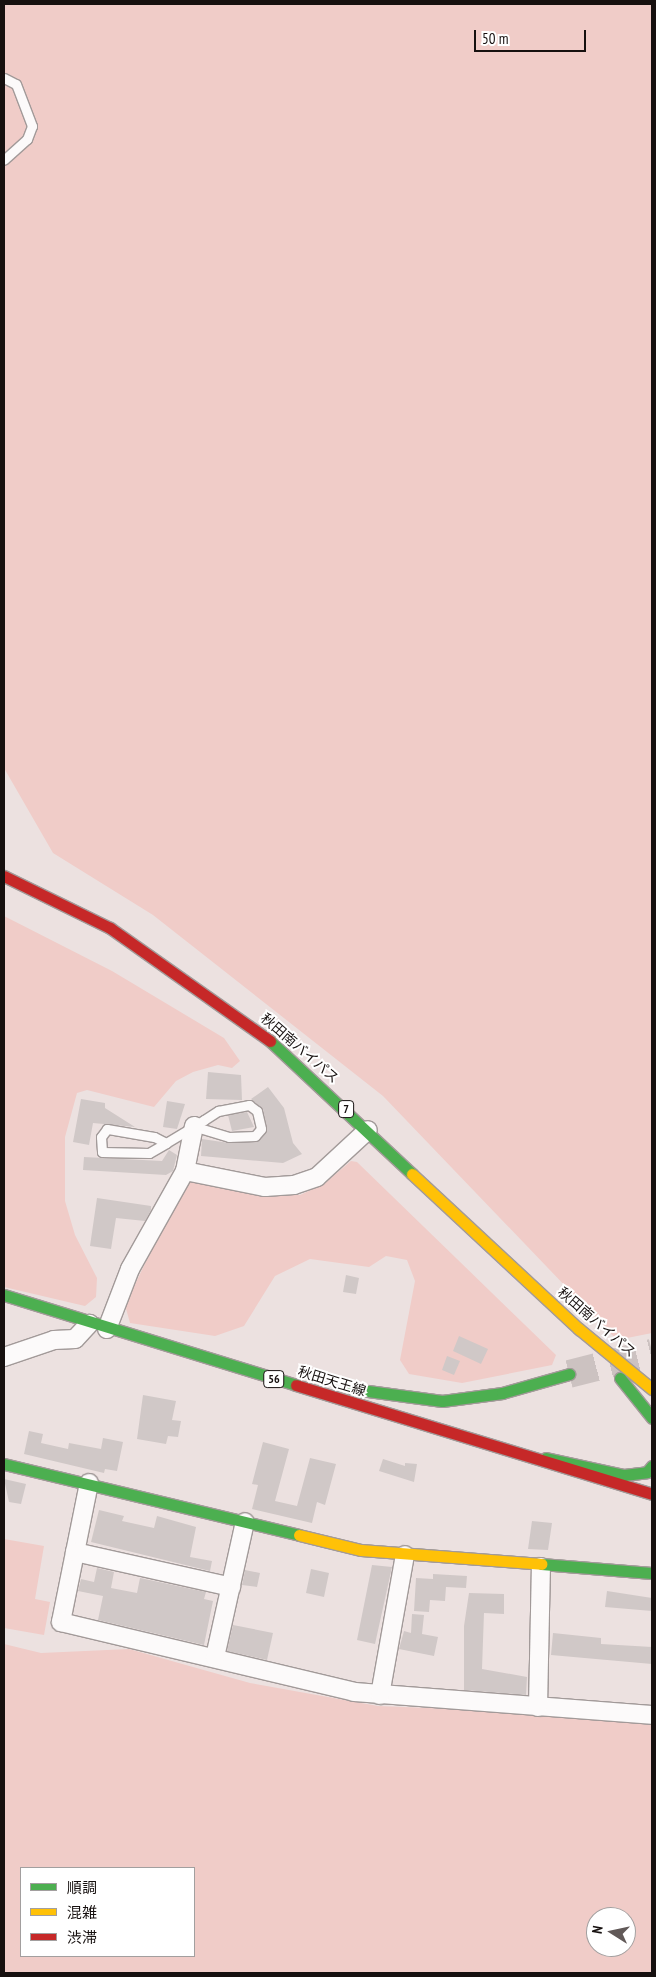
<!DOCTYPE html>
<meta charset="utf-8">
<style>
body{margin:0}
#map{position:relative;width:656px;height:1977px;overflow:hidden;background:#ece1e0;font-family:"PT Sans Narrow","Noto Sans JP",sans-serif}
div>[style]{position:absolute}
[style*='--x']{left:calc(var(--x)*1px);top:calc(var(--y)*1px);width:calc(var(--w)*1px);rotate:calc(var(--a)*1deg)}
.green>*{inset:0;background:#f0ccc8}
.building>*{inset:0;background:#d0c8c7}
.primary-tunnel>*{height:28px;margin-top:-14px;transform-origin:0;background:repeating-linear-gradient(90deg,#ccc2c1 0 28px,transparent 0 42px)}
.roads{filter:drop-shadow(1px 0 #a29a99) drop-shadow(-1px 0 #a29a99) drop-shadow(0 1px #a29a99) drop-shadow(0 -1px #a29a99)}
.lane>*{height:9px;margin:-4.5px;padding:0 4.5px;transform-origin:4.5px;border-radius:4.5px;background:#fcfafa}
.street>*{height:18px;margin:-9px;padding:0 9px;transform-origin:9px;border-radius:9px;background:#fcfafa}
.fast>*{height:11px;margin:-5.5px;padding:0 5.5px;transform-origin:5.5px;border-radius:5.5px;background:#4caf50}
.slow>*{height:11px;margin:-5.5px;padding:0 5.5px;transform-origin:5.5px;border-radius:5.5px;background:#ffc107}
.jam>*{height:11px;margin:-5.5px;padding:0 5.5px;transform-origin:5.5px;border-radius:5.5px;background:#c62828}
span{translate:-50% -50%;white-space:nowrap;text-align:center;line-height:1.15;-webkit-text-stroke:4px #fff;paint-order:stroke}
.shield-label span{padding:1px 4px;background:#fff;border:1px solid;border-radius:4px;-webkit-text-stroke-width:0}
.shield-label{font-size:12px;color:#16100f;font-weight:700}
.street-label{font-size:14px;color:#16100f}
.frame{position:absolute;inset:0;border:5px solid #16100f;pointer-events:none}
.legend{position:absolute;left:20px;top:1867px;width:175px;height:90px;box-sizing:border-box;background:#fff;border:1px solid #a29f9f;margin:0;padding:6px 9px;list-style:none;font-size:15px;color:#16100f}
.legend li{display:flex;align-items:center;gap:10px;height:25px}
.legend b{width:25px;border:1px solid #a29f9f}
.north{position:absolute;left:586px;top:1907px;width:50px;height:50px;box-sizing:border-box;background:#fff;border:1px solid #a29f9f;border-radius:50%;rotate:280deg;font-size:14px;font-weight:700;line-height:20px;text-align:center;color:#16100f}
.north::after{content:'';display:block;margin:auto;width:18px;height:22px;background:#615958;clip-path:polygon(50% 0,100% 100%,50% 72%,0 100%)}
.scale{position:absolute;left:474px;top:30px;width:112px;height:22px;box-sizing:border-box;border:2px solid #16100f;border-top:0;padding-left:6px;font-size:15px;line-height:18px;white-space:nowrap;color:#16100f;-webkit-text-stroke:4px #fff;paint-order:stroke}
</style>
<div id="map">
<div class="green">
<div style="clip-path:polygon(4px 4px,652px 4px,652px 1333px,617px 1340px,383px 1096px,153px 915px,53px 853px,4px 768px)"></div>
<div style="clip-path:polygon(4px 916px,112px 971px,224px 1038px,240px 1061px,232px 1068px,218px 1065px,193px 1072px,176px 1081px,154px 1107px,87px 1090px,77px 1093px,65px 1137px,65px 1201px,75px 1235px,97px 1278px,96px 1297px,85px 1306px,4px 1287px)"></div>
<div style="clip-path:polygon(351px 1161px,357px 1162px,556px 1355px,552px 1365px,462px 1383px,409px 1374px,400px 1360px,415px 1281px,407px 1260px,386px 1256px,369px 1267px,310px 1259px,275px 1276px,244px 1326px,215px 1336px,130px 1323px,125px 1305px,182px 1187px,195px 1179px,300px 1195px,324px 1184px)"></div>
<div style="clip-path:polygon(4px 1539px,44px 1546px,35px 1599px,50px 1602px,44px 1635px,4px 1628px)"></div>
<div style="clip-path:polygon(evenodd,4px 1644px,41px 1653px,129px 1649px,250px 1683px,378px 1706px,532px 1712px,652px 1725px,652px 1973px,4px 1973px,4px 1644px,21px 1868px,194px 1868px,194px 1956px,21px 1956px,21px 1868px,4px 1644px,596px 1917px,626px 1917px,626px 1947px,596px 1947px,596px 1917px)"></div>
</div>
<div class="building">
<div style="clip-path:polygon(208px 1072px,241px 1075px,242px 1100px,206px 1099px)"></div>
<div style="clip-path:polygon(268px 1087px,284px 1108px,293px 1143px,302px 1154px,283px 1163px,201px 1156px,202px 1139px,229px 1143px,260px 1140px,267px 1128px,263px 1109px,251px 1099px)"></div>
<div style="clip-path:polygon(81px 1099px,105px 1103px,105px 1108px,135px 1127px,93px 1123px,89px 1145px,73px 1142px)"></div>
<div style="clip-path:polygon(167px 1101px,185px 1104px,177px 1129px,163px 1127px)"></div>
<div style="clip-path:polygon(247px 1112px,254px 1127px,232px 1131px,228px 1115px)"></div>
<div style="clip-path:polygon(169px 1150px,177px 1155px,173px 1171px,166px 1175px,83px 1170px,84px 1157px,162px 1161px)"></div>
<div style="clip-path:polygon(97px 1198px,151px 1206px,151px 1210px,145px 1221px,116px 1218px,111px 1249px,90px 1246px)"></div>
<div style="clip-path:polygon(346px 1275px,359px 1278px,356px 1294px,343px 1292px)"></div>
<div style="clip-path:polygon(459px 1336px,488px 1349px,481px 1364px,453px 1351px)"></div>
<div style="clip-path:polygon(447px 1356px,460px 1361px,454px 1375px,442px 1370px)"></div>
<div style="clip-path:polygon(143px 1395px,176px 1401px,172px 1420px,181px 1421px,178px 1437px,168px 1436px,166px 1444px,137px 1439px)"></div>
<div style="clip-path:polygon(29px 1431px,43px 1434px,41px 1443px,68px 1449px,69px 1443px,101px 1449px,103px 1438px,123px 1442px,117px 1471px,105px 1469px,104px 1473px,24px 1454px)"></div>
<div style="clip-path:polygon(263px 1442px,289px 1449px,275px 1501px,297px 1506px,310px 1458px,336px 1464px,325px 1505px,317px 1502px,312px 1523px,252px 1509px,258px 1485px,252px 1484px)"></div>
<div style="clip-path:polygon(383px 1459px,405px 1466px,405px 1463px,417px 1464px,414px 1482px,379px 1471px)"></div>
<div style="clip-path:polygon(4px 1479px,26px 1484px,21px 1504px,9px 1502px)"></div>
<div style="clip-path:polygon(99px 1510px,124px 1516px,122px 1521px,154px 1528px,157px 1516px,196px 1527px,190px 1557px,212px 1561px,210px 1571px,91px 1542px)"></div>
<div style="clip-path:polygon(532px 1521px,552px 1523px,548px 1550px,528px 1549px)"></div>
<div style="clip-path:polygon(372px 1565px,392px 1567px,375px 1644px,357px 1640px)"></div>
<div style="clip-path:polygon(97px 1568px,114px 1572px,111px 1588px,137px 1593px,140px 1578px,206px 1592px,204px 1599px,213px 1601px,204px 1645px,98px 1620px,103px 1596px,78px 1591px,81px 1579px,94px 1582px)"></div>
<div style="clip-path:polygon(311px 1569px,329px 1573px,324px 1597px,306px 1593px)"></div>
<div style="clip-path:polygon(245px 1570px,260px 1573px,257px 1587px,242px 1585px)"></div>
<div style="clip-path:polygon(433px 1574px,467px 1576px,466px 1588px,446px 1587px,445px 1601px,430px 1600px,429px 1612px,414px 1611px,416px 1578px,433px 1579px)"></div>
<div style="clip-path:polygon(607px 1591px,652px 1598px,652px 1611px,605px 1607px)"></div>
<div style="clip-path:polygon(469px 1593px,504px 1594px,504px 1614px,484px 1613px,482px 1669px,527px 1677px,526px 1695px,464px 1690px,464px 1626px)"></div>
<div style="clip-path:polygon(412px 1614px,424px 1615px,422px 1634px,438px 1637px,434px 1656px,399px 1649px,404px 1631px,411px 1633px)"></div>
<div style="clip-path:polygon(233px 1625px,273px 1633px,267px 1660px,227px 1651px)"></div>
<div style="clip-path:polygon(553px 1633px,601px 1638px,601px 1644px,652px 1647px,652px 1664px,551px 1655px)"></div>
</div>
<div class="primary-tunnel">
<div style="--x:569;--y:1374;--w:86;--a:-14.2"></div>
</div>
<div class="roads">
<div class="lane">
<div style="--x:4;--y:78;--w:13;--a:27"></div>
<div style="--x:16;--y:84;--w:45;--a:69.1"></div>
<div style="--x:32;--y:126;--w:14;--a:111"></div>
<div style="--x:27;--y:139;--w:31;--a:138"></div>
<div style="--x:166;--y:1143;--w:13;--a:-153"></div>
<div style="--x:154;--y:1137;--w:48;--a:-170.3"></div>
<div style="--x:107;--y:1129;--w:10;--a:127"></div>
<div style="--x:101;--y:1137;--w:15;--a:86"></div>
<div style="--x:102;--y:1152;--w:47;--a:1.2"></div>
<div style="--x:149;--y:1153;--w:20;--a:-30"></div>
<div style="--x:166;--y:1143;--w:33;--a:-31"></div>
<div style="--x:194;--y:1126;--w:12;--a:-31"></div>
<div style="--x:204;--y:1120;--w:17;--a:-33"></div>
<div style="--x:218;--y:1111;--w:32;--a:-11"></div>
<div style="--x:249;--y:1105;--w:10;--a:37"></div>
<div style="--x:257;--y:1111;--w:18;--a:77"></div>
<div style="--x:261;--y:1129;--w:9;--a:131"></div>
<div style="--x:255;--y:1136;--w:26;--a:178"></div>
<div style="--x:229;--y:1137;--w:37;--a:-163"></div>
</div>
<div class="street">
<div style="--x:185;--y:1171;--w:82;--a:11.3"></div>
<div style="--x:265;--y:1187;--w:29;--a:-4"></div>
<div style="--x:294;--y:1185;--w:24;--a:-19"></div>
<div style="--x:317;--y:1177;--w:69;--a:-42.7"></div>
<div style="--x:107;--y:1329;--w:64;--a:-69"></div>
<div style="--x:130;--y:1269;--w:112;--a:-60.7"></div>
<div style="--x:185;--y:1171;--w:46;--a:-78.7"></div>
<div style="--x:4;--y:1357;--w:53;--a:-18.8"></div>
<div style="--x:54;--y:1340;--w:21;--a:-3"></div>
<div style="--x:75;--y:1339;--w:21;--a:-47"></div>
<div style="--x:89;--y:1483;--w:142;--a:101.4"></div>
<div style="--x:61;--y:1622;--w:301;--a:13.4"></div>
<div style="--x:354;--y:1692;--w:299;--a:4.4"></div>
<div style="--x:75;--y:1552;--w:160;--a:12.6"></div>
<div style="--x:215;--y:1657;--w:138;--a:-77.5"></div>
<div style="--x:380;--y:1695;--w:142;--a:-79.9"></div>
<div style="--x:538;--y:1707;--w:140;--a:-88.8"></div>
</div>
<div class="fast">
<div style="--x:270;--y:1041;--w:195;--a:43.1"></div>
<div style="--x:4;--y:1295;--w:306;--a:17.1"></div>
<div style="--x:620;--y:1378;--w:51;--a:51.3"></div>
<div style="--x:353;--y:1389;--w:90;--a:7.7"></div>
<div style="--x:442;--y:1401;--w:61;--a:-7.6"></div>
<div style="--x:502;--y:1393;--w:70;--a:-15.8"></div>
<div style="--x:546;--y:1458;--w:80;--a:12.3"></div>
<div style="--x:624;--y:1475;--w:23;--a:-7"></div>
<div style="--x:647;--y:1472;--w:8;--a:-50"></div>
<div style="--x:4;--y:1464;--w:303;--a:13.5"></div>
<div style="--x:541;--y:1564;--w:111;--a:4.6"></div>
</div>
<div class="slow">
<div style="--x:412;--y:1174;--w:228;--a:42.9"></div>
<div style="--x:579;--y:1329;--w:94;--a:39.4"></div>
<div style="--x:299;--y:1535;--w:64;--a:13.6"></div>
<div style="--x:361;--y:1550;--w:181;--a:4.4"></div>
</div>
<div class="jam">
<div style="--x:4;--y:876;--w:118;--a:26.1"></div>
<div style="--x:110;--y:928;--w:196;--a:35.2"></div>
<div style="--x:296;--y:1385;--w:372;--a:17"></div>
</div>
</div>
<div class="shield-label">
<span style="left:346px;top:1109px">7</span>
<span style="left:274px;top:1379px">56</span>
</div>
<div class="street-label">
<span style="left:300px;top:1048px;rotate:41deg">秋田南バイパス</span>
<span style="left:597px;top:1322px;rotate:41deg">秋田南バイパス</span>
<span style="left:332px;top:1381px;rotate:17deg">秋田天王線</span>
</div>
<div class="frame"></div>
<ul class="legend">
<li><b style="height:6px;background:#4caf50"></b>順調</li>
<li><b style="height:6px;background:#ffc107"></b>混雑</li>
<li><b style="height:6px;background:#c62828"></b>渋滞</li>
</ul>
<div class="north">N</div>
<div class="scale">50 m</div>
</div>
